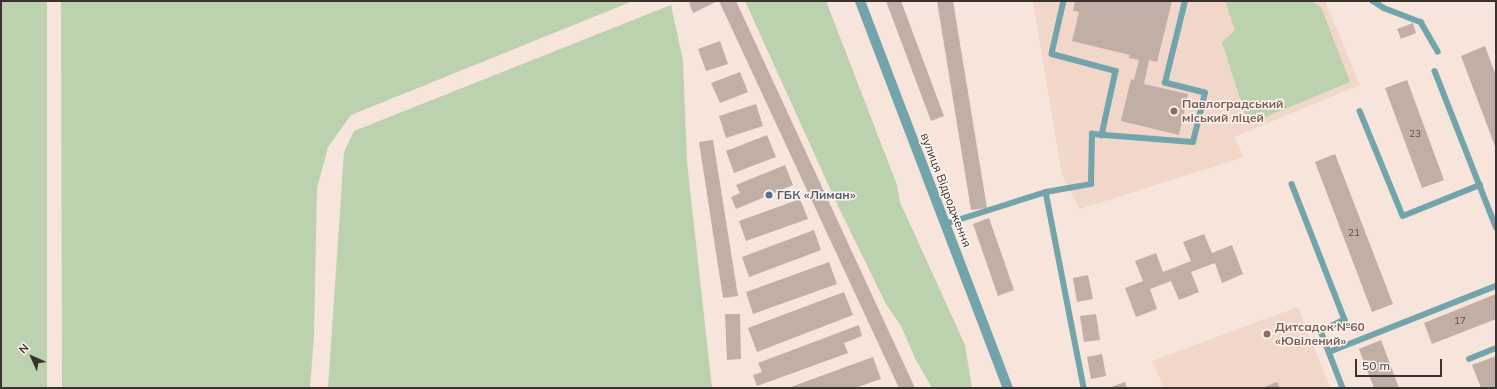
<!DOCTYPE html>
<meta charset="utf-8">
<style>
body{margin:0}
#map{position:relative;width:1497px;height:389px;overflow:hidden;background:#f7e4db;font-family:Mulish,sans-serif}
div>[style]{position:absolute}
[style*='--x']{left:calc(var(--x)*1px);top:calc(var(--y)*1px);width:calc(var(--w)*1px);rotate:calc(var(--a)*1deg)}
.built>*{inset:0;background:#f1d6ca}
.green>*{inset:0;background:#bcd1ad}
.building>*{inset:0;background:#c1afa6}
.lane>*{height:5.5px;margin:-2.75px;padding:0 2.75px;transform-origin:2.75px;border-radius:2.75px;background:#72a4ab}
.street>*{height:10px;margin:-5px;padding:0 5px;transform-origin:5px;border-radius:5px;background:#72a4ab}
.dots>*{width:11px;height:11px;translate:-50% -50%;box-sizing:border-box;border:2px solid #fff3ee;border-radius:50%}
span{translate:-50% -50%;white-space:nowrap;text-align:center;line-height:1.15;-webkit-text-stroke:3px #fff3ee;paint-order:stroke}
.number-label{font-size:10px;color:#5b514c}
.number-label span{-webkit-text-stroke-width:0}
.education-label{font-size:12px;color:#785e54;font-weight:700}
.left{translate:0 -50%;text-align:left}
.street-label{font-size:12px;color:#39322e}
.service-label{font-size:12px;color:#4e5e75;font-weight:700}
.frame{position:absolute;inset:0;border:2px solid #39322e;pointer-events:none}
.north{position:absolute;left:12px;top:337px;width:40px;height:40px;-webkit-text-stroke:3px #fff3ee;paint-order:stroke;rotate:315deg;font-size:11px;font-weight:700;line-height:16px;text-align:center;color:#39322e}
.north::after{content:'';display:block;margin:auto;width:14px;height:18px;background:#39322e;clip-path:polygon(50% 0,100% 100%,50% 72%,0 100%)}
.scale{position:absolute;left:1355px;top:359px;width:87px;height:18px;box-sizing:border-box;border:2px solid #39322e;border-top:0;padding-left:5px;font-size:12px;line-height:14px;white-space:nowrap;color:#39322e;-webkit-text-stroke:3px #fff3ee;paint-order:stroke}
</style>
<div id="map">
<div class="built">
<div style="clip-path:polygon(1033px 1px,1325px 1px,1360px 85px,1234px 137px,1244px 157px,1080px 209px,1062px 175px)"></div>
<div style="clip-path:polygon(1298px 307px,1330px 388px,1164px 388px,1152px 361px)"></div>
</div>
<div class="green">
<div style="clip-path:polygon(1px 1px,47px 1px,47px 388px,1px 388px)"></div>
<div style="clip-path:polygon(61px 1px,633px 1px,351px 115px,328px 147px,317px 188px,314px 335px,310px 388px,62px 388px)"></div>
<div style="clip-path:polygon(745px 1px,826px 1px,897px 185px,900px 202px,965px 345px,972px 388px,932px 388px,916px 360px,901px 326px,886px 304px,838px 206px)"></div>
<div style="clip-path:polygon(1225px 1px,1311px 1px,1321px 7px,1350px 82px,1248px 124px,1222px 42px,1235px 30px)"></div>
<div style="clip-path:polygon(671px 5px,683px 61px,687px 162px,712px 388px,328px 388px,344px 152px,354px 131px)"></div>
</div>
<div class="building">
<div style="clip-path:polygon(694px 1px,718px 1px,693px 13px,689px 3px)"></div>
<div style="clip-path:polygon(719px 1px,736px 1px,915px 388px,899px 388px)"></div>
<div style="clip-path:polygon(886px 1px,901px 1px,944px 116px,931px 121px)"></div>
<div style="clip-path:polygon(937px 1px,953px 1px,987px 208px,971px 210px)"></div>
<div style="clip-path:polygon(1075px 1px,1172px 1px,1157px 62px,1149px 60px,1144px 84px,1188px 94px,1179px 135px,1121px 121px,1131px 79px,1134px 80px,1139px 60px,1129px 58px,1130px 55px,1072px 41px,1079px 12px,1073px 11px)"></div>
<div style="clip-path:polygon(1413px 23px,1416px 33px,1401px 39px,1397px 29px)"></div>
<div style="clip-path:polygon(720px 41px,728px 64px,706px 71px,698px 49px)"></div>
<div style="clip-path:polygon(1485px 46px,1496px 76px,1496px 149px,1461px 56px)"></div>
<div style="clip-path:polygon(740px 72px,748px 92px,720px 103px,711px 83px)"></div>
<div style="clip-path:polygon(1407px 80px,1444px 180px,1422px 188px,1385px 88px)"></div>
<div style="clip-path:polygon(756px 104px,763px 126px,726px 138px,719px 116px)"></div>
<div style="clip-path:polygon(767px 135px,776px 157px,734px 173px,726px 151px)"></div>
<div style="clip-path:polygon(713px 140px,738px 296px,723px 298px,699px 142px)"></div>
<div style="clip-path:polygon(1335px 154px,1393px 304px,1372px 312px,1315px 162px)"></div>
<div style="clip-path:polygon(785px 165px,793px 185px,736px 209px,731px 197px,740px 193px,736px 185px)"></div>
<div style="clip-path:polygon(800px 199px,808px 219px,746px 241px,739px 221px)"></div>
<div style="clip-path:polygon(989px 218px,1014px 290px,998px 296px,973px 224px)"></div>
<div style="clip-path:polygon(814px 230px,821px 250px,749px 277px,742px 257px)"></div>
<div style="clip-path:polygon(1204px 234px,1212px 253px,1232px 245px,1243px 274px,1222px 283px,1215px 263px,1191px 272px,1199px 292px,1179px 300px,1171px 281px,1150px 289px,1157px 309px,1136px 317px,1125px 288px,1143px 281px,1135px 261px,1156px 253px,1163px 272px,1191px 261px,1183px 242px)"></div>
<div style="clip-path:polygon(829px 262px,837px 284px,753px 314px,746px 292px)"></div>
<div style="clip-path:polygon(1088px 275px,1093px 299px,1077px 302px,1073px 278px)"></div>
<div style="clip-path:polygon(844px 292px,853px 315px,757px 352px,748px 328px)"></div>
<div style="clip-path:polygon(1496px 294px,1496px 319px,1432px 344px,1424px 323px)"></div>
<div style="clip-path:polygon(725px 314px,740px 314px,741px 359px,727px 360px)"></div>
<div style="clip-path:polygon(1096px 314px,1100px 340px,1084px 342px,1080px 316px)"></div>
<div style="clip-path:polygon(859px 325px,862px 336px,844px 343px,848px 353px,757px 386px,753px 375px,762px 372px,758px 363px)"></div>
<div style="clip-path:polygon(1381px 340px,1399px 388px,1374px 388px,1359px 349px)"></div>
<div style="clip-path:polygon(1102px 354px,1106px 376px,1091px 379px,1087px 357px)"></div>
<div style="clip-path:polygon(1496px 356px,1496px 388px,1481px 388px,1472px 365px)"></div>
<div style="clip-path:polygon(873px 357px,881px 379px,855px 388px,788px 388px)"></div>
<div style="clip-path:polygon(1125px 382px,1127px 388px,1108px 388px)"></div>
<div style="clip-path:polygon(1277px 382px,1280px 388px,1262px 388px)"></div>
</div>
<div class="lane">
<div style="--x:1064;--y:1;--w:54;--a:102.8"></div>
<div style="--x:1052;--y:54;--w:66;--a:14.9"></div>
<div style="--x:1116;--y:71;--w:66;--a:102.2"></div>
<div style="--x:1373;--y:1;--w:13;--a:32"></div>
<div style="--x:1384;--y:8;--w:40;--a:21"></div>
<div style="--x:1421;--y:22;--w:34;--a:60"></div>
<div style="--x:1435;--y:71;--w:168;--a:68.6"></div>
<div style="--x:1360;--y:111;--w:113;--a:67.7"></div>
<div style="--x:1403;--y:216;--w:83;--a:-21.9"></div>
<div style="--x:1292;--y:184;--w:146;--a:68.7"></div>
<div style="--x:1345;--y:320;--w:26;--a:155"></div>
<div style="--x:1321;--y:331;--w:61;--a:68.9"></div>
<div style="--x:1046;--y:192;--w:200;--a:79"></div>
<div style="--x:945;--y:224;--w:106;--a:-17.6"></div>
<div style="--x:1046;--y:192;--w:46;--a:-10.1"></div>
<div style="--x:1091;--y:184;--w:50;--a:-88.9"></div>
<div style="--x:1092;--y:134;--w:101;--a:4.5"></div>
<div style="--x:1193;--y:142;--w:50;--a:-76.2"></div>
<div style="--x:1205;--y:93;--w:41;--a:-166"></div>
<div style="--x:1165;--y:83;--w:84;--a:-76.3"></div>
<div style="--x:1329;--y:352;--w:180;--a:-21.6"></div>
<div style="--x:1469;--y:359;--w:29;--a:-22"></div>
</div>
<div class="street">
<div style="--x:860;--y:1;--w:414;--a:69.1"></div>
</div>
<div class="dots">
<div style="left:1174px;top:111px;background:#8d6e63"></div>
<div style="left:769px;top:195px;background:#5c6f8a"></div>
<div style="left:1267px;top:334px;background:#8d6e63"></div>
</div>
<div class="number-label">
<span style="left:1415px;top:134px">23</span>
<span style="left:1354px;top:233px">21</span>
<span style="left:1460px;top:321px">17</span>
</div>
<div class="education-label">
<span class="left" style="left:1182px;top:111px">Павлоградський<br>міський ліцей</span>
<span class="left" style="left:1275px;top:334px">Дитсадок №60<br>«Ювілений»</span>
</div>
<div class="street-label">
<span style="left:946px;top:190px;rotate:69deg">вулиця Відродження</span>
</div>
<div class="service-label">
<span class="left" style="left:777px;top:195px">ГБК «Лиман»</span>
</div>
<div class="frame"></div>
<div class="north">N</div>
<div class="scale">50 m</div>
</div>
